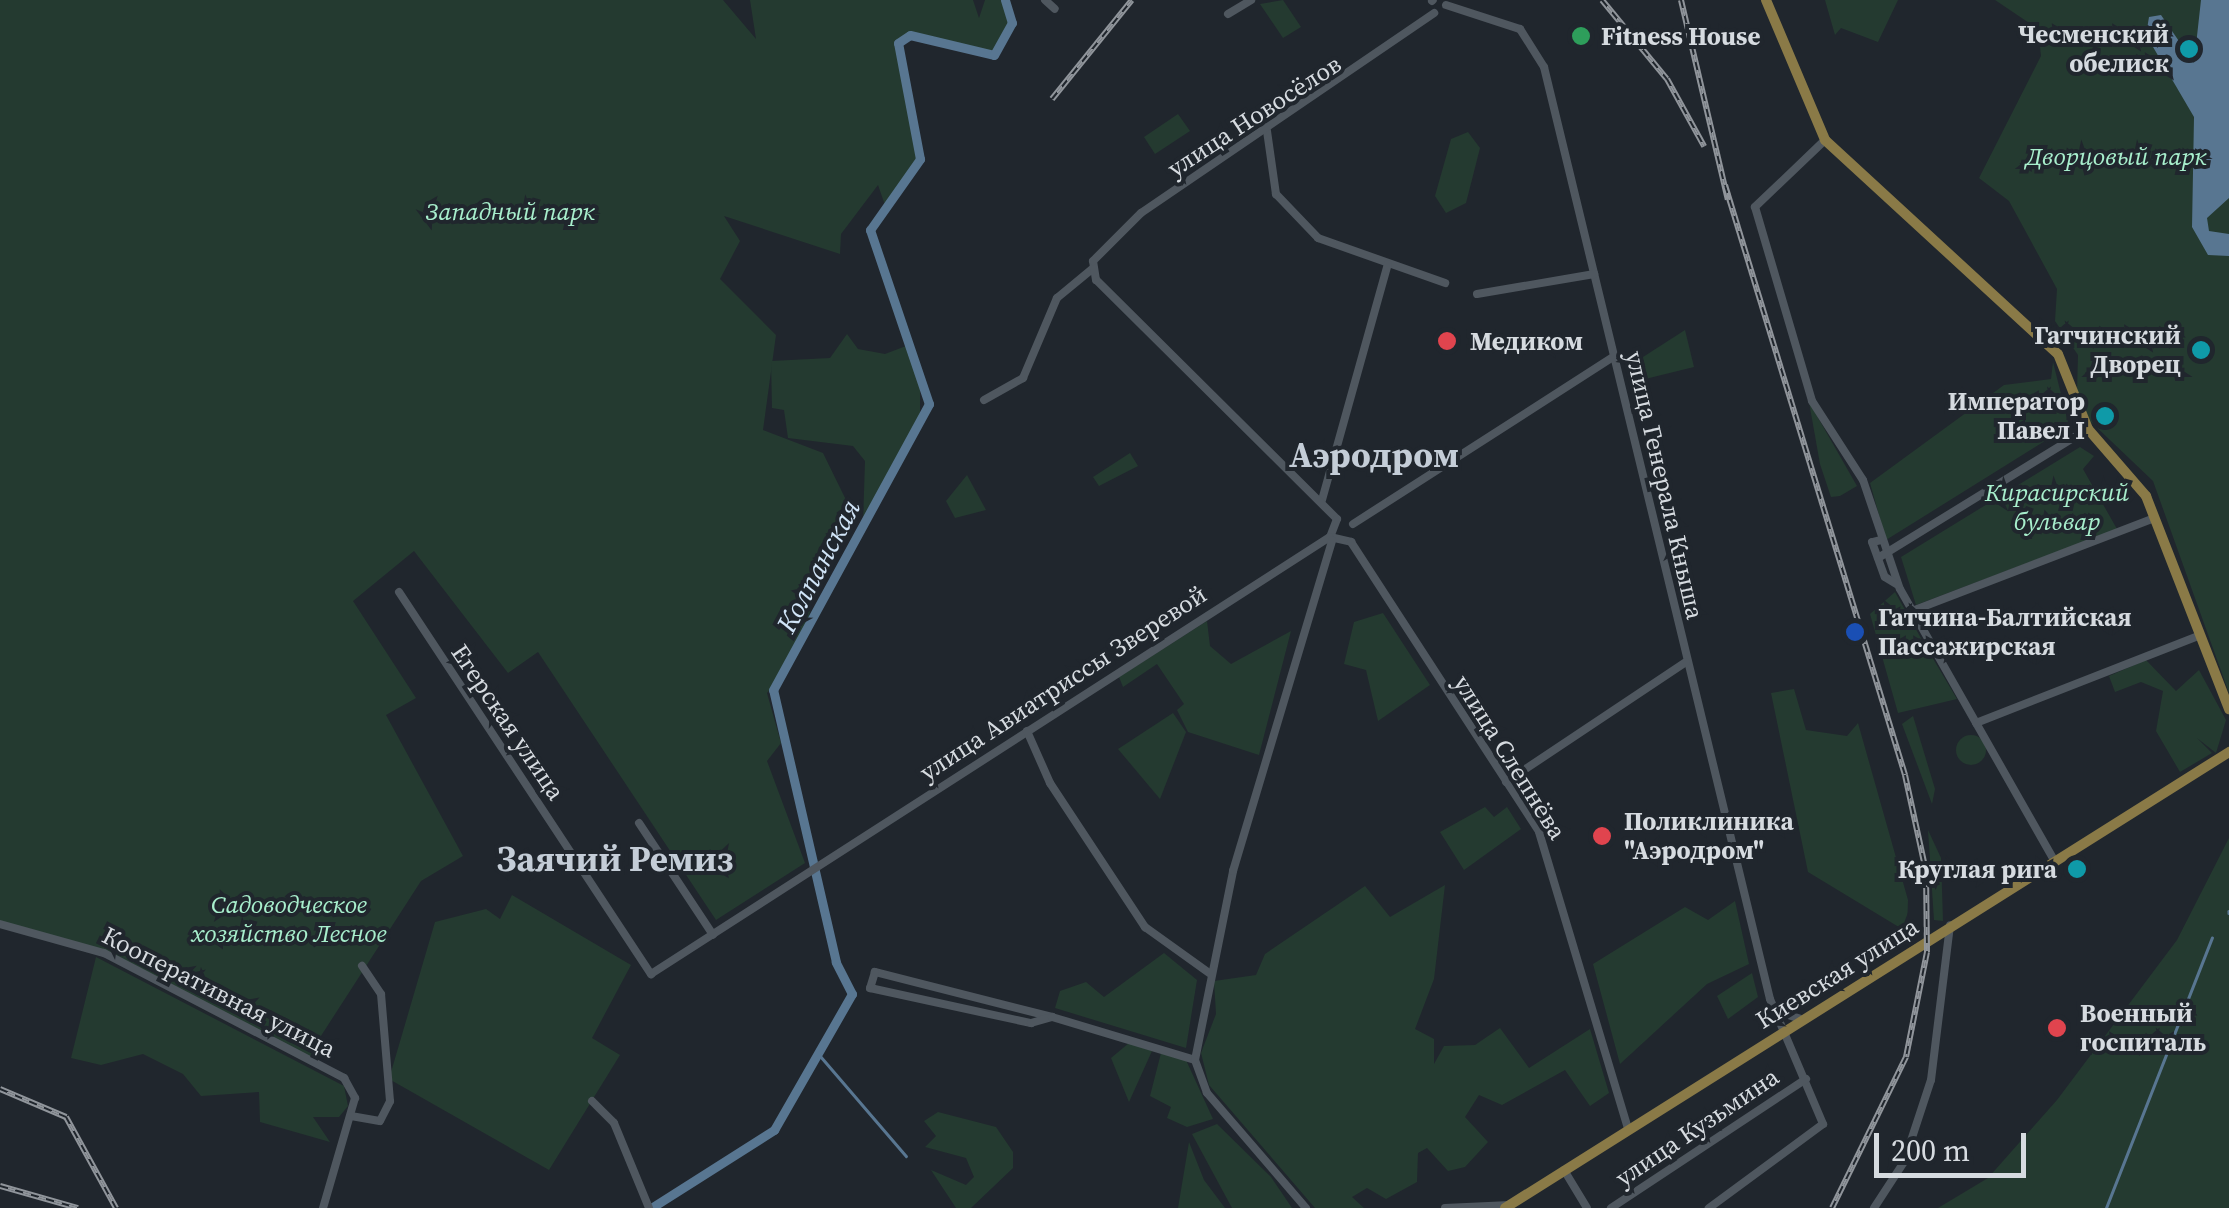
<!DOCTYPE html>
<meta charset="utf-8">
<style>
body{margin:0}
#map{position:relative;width:2229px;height:1208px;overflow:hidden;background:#20262d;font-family:"Source Serif 4",serif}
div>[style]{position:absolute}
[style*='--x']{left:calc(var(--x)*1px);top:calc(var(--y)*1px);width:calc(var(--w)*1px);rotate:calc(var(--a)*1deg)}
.green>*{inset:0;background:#243a30}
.round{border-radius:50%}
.water>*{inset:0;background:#587691}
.stream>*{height:2.5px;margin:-1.25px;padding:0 1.25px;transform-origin:1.25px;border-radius:1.25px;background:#587691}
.river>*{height:9px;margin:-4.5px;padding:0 4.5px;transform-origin:4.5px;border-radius:4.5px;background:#587691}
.minor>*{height:8px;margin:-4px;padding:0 4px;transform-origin:4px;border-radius:4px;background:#4f575f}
.major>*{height:10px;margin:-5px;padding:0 5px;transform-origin:5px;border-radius:5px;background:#8a7a47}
.rail>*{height:6px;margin-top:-3px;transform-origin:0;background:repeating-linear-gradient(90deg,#20262d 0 8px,#90959b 0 16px);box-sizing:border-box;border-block:2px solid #90959b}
.dots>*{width:28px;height:28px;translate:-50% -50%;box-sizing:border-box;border:5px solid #20262d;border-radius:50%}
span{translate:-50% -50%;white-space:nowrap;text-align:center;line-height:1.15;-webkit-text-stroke:8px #20262d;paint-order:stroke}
.poi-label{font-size:25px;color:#d6dbe0;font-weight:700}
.right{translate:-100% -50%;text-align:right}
.left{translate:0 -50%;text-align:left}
.street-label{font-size:25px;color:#d6dbe0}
.park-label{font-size:25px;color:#a8efcd;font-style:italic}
.water-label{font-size:28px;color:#d1e5f8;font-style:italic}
.district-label{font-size:35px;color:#c4cdd7;font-weight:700}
.scale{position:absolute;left:1874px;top:1133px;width:152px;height:45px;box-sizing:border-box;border:5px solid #d6dbe0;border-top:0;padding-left:12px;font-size:30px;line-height:35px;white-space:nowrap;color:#d6dbe0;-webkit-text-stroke:8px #20262d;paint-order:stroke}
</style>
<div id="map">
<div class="green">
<div style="clip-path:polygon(0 0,723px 0,756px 39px,750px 0,973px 0,979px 18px,985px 0,1005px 0,1012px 23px,994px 55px,910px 35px,899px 41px,920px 159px,886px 208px,878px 185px,841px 234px,840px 254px,724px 216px,740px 241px,720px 279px,776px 335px,763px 430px,823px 453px,848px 504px,819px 567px,799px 585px,810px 612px,798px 655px,767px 693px,781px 743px,767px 761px,805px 863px,716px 920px,538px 652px,508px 673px,414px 551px,353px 601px,416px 698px,386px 715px,463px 856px,421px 881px,319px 1039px,305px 1031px,320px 1066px,104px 953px,0 924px)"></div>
<div style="clip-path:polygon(1283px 0,1301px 27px,1283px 38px,1260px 4px)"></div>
<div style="clip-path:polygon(1825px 0,1898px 0,1878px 42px,1841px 28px,1835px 35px)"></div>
<div style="clip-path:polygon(1995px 0,2229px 0,2229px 693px,2153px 481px,2090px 421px,2077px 392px,2078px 355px,2055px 321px,2057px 289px,2009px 201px,1979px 178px,2041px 56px,2038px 29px)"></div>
<div style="clip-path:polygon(1178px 114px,1190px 131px,1155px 154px,1144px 137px)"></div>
<div style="clip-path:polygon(1468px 132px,1480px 148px,1466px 203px,1446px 213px,1435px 196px,1451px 139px)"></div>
<div style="clip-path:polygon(1685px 330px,1694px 367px,1633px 382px,1629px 366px)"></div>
<div style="clip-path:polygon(847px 334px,858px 349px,885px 354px,906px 346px,920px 382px,920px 414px,863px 523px,865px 461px,853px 446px,788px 438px,784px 410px,772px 408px,771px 361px,830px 358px)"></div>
<div style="clip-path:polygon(2053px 362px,2069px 426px,1886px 540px,1870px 483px,2004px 385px,2051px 379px)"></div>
<div style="clip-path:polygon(1809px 402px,1857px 486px,1840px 496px,1831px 497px,1820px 464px)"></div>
<div style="clip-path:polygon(2080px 447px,2094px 456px,2083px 469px,2117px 529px,1916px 605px,1901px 557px)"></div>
<div style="clip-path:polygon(1130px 453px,1138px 466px,1099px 486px,1093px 477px)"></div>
<div style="clip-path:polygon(967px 475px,986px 510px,955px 518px,946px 501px)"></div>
<div style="clip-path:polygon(1895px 592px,1922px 640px,1957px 699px,1898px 713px,1870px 614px)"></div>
<div style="clip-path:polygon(1383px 613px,1430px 685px,1378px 721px,1366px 670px,1344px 664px,1354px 622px)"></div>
<div style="clip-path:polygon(1207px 621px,1210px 646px,1231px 664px,1291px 631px,1259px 755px,1188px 732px,1177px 710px,1184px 704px,1157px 664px,1123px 687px,1119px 677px)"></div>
<div style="clip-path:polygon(2146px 660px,2176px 691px,2199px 670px,2226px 720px,2216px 753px,2197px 738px,2212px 753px,2180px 772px,2156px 731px,2163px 691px,2141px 682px,2115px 692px,2109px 676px)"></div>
<div style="clip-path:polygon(1794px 689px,1806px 730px,1847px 736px,1858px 723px,1908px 900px,1907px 932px,1808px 872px,1771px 693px)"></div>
<div style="clip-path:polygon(1173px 713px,1186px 732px,1160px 799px,1118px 749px)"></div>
<div style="clip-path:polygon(1913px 716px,1935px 789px,1932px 804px,1902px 724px)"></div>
<div class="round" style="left:1956px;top:735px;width:30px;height:30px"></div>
<div style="clip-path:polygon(1485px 807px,1494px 817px,1507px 807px,1521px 829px,1464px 870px,1440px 832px)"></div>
<div style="clip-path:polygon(1928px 830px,1941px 858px,1943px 921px,1934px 920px)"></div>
<div style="clip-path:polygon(2229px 838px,2229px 1208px,1938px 1208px,1988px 1178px,2057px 1100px,2177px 940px)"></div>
<div style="clip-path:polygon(1445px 885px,1434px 979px,1415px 1029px,1434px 1039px,1434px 1064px,1444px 1046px,1475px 1045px,1500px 1028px,1529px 1068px,1590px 1029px,1609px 1093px,1590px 1106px,1565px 1070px,1502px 1105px,1479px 1095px,1465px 1117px,1488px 1142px,1465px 1167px,1448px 1171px,1427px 1148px,1418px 1153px,1417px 1182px,1386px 1199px,1367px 1188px,1352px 1197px,1364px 1208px,1315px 1208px,1209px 1085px,1201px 1053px,1216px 1014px,1214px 981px,1256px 975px,1265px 954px,1365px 886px,1390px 917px)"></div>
<div style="clip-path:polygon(512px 895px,631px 965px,592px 1038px,620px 1055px,549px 1170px,389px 1079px,435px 922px,486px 909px,500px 919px)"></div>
<div style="clip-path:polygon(1735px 901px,1749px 964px,1707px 984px,1620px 1064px,1593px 964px,1685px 907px,1708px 920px)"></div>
<div style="clip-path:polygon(1164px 953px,1197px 980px,1186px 1048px,1055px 1008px,1060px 991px,1086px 982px,1104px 997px)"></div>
<div style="clip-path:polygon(96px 957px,344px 1086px,348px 1106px,339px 1117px,313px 1117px,330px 1142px,260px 1122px,259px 1092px,201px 1096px,183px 1074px,143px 1054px,101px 1065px,71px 1058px)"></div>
<div style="clip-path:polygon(1752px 973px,1758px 997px,1728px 1019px,1717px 996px)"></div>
<div style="clip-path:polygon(1129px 1043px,1152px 1051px,1129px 1102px,1111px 1058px)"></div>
<div style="clip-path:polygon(1161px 1053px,1186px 1060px,1213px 1119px,1187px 1127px,1167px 1118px,1171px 1107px,1150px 1096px)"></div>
<div style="clip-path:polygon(938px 1112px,996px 1127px,1013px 1152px,1013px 1168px,971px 1208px,956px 1208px,931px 1170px,966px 1185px,974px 1177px,966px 1158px,925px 1147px,936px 1136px,924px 1121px)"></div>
<div style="clip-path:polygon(1217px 1124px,1271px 1177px,1292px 1208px,1232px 1208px,1192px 1134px)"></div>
<div style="clip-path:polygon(1189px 1142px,1204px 1180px,1225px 1208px,1178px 1208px)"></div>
</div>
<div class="water">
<div style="clip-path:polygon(2201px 0,2229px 0,2229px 198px,2207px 218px,2209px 231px,2229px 234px,2229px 256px,2208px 255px,2192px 227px,2194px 117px,2146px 35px,2149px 17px,2161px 15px,2194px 63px)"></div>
</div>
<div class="stream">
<div style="--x:2229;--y:911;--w:2;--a:90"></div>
<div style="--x:817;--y:1052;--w:137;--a:49.4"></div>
<div style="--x:2106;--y:1208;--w:290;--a:-68.6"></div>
</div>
<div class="river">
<div style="--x:651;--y:1208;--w:146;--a:-32.4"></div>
<div style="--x:774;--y:1130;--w:157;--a:-60.2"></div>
<div style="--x:852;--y:994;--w:36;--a:-117"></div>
<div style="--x:836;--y:962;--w:279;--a:-103"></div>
<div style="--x:773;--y:690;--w:326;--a:-61.4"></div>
<div style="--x:929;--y:404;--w:184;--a:-108.7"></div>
<div style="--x:870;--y:230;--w:87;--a:-54.8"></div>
<div style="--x:920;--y:159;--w:118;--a:-100.7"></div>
<div style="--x:898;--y:43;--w:14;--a:-34"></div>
<div style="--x:910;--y:35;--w:86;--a:13.4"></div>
<div style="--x:994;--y:55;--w:37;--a:-61"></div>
<div style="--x:1012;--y:23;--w:24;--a:-107"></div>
</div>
<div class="minor">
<div style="--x:1045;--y:0;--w:13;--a:42"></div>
<div style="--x:1432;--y:1;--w:1;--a:-45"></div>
<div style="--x:1446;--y:5;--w:78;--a:18"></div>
<div style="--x:1520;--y:29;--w:45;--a:57.7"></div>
<div style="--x:1544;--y:67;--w:959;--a:76.37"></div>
<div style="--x:1770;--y:999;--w:136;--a:67"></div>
<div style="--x:1823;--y:1124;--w:142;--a:143.6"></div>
<div style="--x:1228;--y:14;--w:27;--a:-31"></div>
<div style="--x:1267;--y:131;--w:64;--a:81.9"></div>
<div style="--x:1276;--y:194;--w:61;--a:46.3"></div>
<div style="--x:1318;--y:238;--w:135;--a:19.5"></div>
<div style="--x:1825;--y:140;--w:97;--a:136.3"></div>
<div style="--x:1755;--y:207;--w:202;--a:73.6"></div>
<div style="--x:1812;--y:401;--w:94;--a:57.2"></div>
<div style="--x:1863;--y:480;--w:115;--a:71.3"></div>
<div style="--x:1900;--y:589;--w:308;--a:60.4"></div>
<div style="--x:1477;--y:294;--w:119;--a:-9.7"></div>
<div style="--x:984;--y:400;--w:45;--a:-29.4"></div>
<div style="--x:1023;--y:378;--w:87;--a:-67"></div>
<div style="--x:1057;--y:298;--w:45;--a:-39.6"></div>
<div style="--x:1322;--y:500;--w:245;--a:-74.4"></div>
<div style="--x:1337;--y:519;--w:339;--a:-135.2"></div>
<div style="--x:1096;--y:280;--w:19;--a:-99"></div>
<div style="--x:1093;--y:261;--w:68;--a:-45"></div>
<div style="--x:1141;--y:213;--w:355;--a:-34.3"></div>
<div style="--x:1337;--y:519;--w:19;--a:111"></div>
<div style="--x:1330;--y:537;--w:22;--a:13"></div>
<div style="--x:1353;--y:524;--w:311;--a:-32.7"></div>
<div style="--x:1881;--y:540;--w:9;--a:167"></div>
<div style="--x:1872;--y:542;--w:37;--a:70"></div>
<div style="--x:1885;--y:577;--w:15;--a:32"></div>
<div style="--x:1351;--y:542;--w:346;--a:57"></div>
<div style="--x:1539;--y:832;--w:309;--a:73.3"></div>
<div style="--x:1878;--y:558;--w:246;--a:-31.6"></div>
<div style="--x:399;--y:592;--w:458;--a:56.6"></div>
<div style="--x:651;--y:974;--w:807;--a:-32.77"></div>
<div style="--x:1912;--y:611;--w:259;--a:-21"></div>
<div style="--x:1976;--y:723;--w:238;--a:-21.4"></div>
<div style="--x:1027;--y:731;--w:57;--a:66.1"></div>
<div style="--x:1050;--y:783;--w:173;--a:56.6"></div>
<div style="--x:1145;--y:927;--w:79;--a:35.7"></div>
<div style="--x:1506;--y:782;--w:216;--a:-33.7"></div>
<div style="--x:639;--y:823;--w:134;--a:56.5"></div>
<div style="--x:0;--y:924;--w:108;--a:15.6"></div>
<div style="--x:104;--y:953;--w:271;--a:27.5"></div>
<div style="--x:344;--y:1078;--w:23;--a:61"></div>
<div style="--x:355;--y:1098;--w:115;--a:106.2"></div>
<div style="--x:1773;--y:1010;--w:28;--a:18"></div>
<div style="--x:1052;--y:1017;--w:183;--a:-165.7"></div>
<div style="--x:875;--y:972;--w:17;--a:107"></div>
<div style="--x:870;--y:988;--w:165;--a:12.3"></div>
<div style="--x:1031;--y:1023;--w:22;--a:-16"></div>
<div style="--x:1052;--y:1017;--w:149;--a:16.7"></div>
<div style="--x:592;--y:1101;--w:31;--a:45"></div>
<div style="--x:614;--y:1123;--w:92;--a:67.6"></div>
<div style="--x:351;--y:1116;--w:29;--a:10"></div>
<div style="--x:380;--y:1121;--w:22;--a:-63"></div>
<div style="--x:390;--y:1101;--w:107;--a:-94.8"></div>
<div style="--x:381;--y:994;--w:34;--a:-124"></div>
<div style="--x:1564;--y:1170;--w:44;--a:58.8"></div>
<div style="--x:1306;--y:1208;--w:152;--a:-130.7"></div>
<div style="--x:1207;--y:1093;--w:35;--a:-110"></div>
<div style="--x:1195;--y:1060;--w:193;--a:-78.6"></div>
<div style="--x:1233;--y:871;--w:345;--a:-73.3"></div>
<div style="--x:1445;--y:1208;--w:65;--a:-2.6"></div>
<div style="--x:1611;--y:1208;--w:234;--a:-33.5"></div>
<div style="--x:1874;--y:1208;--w:55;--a:-56.9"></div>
<div style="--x:1904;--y:1162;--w:86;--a:-71.8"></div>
<div style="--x:1931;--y:1080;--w:156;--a:-83"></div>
</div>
<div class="major">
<div style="--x:1766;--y:0;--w:152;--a:67.1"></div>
<div style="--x:1825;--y:140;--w:316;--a:42.6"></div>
<div style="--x:2058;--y:354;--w:81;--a:68.2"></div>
<div style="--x:2088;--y:429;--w:89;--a:49.1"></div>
<div style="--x:2146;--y:496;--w:229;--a:68.7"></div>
<div style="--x:1505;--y:1208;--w:856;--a:-32.2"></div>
</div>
<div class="rail">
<div style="--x:1602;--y:0;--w:102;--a:50.6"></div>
<div style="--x:1667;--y:79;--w:77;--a:61.1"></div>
<div style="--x:1681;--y:0;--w:205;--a:76.8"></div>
<div style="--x:1052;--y:99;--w:127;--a:-51.1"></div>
<div style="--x:1725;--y:185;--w:617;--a:73.03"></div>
<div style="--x:1905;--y:775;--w:98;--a:77.7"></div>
<div style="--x:1926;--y:871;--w:81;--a:89.3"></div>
<div style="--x:1927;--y:952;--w:107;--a:101.3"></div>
<div style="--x:1906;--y:1057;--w:168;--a:116.1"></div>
<div style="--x:0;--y:1089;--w:72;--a:23"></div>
<div style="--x:66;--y:1117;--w:104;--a:61.2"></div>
<div style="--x:0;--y:1186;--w:81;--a:15.8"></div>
</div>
<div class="dots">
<div style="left:1581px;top:36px;background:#2e9e5b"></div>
<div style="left:2189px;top:49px;background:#0f9aa8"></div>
<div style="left:1447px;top:341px;background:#e0444e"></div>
<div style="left:2201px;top:350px;background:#0f9aa8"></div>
<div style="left:2105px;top:416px;background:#0f9aa8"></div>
<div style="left:1855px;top:632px;background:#1a4fb4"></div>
<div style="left:1602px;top:836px;background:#e0444e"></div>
<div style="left:2077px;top:869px;background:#0f9aa8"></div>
<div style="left:2057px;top:1028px;background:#e0444e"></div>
</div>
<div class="poi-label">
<span class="right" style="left:2169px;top:49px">Чесменский<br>обелиск</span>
<span class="left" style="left:1601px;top:36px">Fitness House</span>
<span class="right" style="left:2181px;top:350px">Гатчинский<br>Дворец</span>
<span class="left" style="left:1470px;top:341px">Медиком</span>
<span class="right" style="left:2085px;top:416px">Император<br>Павел I</span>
<span class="left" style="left:1878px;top:632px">Гатчина-Балтийская<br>Пассажирская</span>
<span class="left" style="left:1624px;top:836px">Поликлиника<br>"Аэродром"</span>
<span class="right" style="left:2057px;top:869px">Круглая рига</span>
<span class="left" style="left:2080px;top:1028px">Военный<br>госпиталь</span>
</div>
<div class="street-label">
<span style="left:1254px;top:116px;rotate:-33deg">улица Новосёлов</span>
<span style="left:1665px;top:485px;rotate:77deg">улица Генерала Кныша</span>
<span style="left:1063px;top:683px;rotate:-33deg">улица Авиатриссы Зверевой</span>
<span style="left:508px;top:722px;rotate:56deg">Егерская улица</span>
<span style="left:1510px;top:757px;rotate:58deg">улица Слепнёва</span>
<span style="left:1837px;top:973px;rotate:-32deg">Киевская улица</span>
<span style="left:219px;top:992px;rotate:27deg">Кооперативная улица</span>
<span style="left:1697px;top:1127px;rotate:-34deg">улица Кузьмина</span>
</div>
<div class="park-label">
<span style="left:2116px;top:156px">Дворцовый парк</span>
<span style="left:510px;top:211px">Западный парк</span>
<span style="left:2057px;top:507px">Кирасирский<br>бульвар</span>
<span style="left:289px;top:919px">Садоводческое<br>хозяйство Лесное</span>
</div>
<div class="water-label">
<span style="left:818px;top:566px;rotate:-62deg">Колпанская</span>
</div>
<div class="district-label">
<span style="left:1374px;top:455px">Аэродром</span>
<span style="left:615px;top:859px">Заячий Ремиз</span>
</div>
<div class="scale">200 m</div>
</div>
